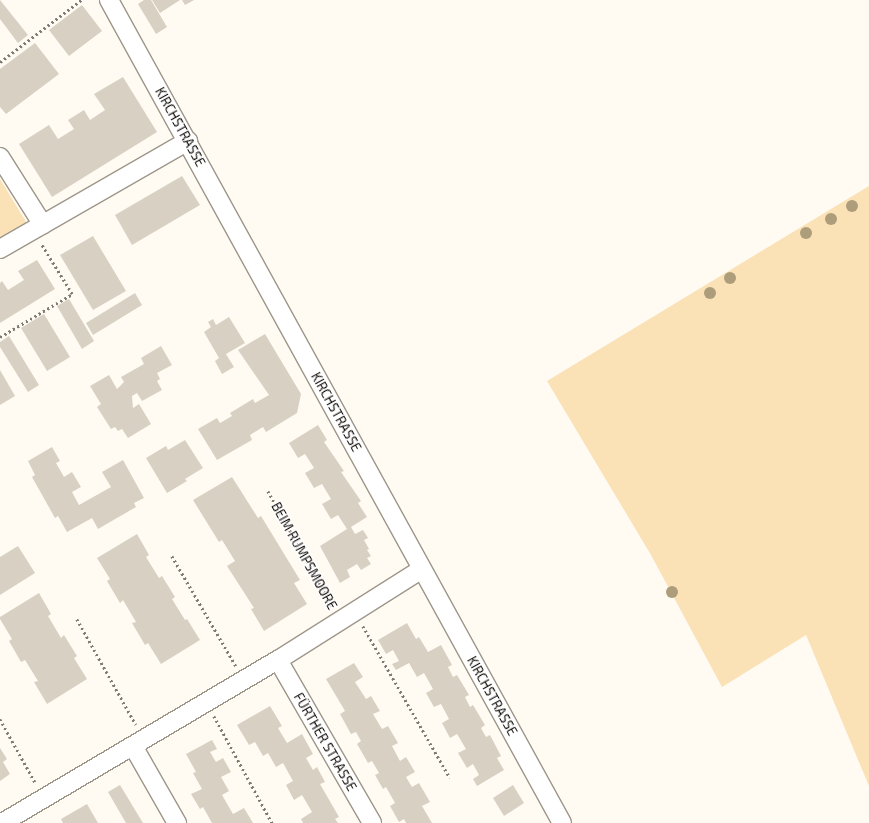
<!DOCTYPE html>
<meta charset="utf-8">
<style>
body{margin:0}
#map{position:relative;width:869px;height:823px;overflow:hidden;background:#fffaf2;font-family:"Exo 2",sans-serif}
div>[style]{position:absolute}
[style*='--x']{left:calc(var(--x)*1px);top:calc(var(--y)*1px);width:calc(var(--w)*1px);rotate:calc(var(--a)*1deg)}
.green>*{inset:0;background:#fae2b6}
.building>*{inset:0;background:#d8d1c3}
.path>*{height:2.5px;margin-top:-1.25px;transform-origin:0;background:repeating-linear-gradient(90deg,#7e7a74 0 2px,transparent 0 5px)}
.roads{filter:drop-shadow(1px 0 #9d9689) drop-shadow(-1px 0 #9d9689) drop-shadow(0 1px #9d9689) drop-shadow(0 -1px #9d9689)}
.minor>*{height:18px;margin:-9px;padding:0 9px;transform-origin:9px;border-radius:9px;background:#fff}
.trees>*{width:12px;height:12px;margin:-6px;border-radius:50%;background:#ae9d7a}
span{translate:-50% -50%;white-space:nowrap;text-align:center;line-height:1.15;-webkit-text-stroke:3px #fff;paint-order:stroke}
.street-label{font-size:13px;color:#100d09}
</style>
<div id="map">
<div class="green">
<div style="clip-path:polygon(0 179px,28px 225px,0 242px)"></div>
<div style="clip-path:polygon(869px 186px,869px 786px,806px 635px,722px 687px,651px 555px,547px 381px)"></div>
</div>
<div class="building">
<div style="clip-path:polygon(0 0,28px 35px,18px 43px,0 19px)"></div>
<div style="clip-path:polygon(144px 0,151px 0,167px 27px,156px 34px,138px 4px)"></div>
<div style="clip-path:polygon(152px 0,180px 0,160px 13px)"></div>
<div style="clip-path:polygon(182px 0,194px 0,185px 5px)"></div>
<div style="clip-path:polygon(82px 5px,102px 31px,69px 56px,49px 30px)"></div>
<div style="clip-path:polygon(35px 43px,59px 74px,6px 114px,0 107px,0 69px)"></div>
<div style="clip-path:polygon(123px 77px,157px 132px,52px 197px,19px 144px,49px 125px,58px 139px,74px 129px,68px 120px,84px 110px,90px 120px,105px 110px,94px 94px)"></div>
<div style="clip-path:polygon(182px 176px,200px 205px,132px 245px,115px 215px)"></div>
<div style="clip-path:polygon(93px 236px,126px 291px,93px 310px,60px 255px)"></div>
<div style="clip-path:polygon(37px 260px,55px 289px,0 323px,0 283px,2px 281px,8px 290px,24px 280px,18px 271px)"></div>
<div style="clip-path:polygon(135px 293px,142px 305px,93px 335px,86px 323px)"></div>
<div style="clip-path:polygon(69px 299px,94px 341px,82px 349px,57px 306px)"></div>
<div style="clip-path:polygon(44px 314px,70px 357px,47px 371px,21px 328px)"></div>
<div style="clip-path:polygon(229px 317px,245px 343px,226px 354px,234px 367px,222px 374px,215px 361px,219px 358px,204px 332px,211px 327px,208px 322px,213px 319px,216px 325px)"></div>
<div style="clip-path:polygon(265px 334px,301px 394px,297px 413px,266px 432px,263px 427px,250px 435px,252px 440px,217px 460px,198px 429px,217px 418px,220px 423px,232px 416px,230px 413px,253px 399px,255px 403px,269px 395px,238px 350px)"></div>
<div style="clip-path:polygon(9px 336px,39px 385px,28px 392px,0 347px,0 342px)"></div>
<div style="clip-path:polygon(161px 346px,172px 365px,157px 373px,160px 379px,157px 381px,162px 390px,142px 401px,137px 393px,132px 396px,133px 408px,139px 404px,151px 424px,128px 438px,122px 429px,118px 431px,115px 427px,111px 429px,97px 407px,101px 404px,90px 386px,109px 375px,117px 389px,124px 382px,121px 377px,144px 364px,141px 358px)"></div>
<div style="clip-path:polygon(0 370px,15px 396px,0 405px)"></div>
<div style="clip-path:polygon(318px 425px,327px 440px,324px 442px,344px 471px,341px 472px,361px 501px,358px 503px,367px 517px,351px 527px,355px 534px,363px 530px,368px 538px,364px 540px,369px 549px,367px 550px,371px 556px,367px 558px,371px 564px,361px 570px,357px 564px,347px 570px,350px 577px,340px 583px,320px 546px,347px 529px,338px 515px,331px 519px,322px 504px,331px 499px,322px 484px,314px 488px,305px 473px,314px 468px,305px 454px,298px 458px,289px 443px)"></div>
<div style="clip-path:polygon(185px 440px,203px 468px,185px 479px,187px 481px,167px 493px,146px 458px,166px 446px,168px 450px)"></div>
<div style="clip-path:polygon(52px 447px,60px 461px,56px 463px,64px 477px,72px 472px,81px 487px,72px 492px,79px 505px,111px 487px,102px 472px,123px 460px,144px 498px,134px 503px,136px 507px,98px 529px,92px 518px,67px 532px,58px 516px,55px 518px,32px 477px,35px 475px,28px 461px)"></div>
<div style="clip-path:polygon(232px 477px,258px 518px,261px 516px,300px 580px,294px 583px,307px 604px,264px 631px,251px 609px,254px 608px,227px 566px,235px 561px,222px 540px,219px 542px,193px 500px)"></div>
<div style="clip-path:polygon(137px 534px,149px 555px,146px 557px,159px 578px,162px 576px,175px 597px,172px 599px,185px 620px,187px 619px,200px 640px,161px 664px,148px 643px,145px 645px,132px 623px,136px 622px,123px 600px,120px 603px,107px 581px,110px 579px,97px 558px)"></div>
<div style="clip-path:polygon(18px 546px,35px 573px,0 595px,0 557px)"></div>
<div style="clip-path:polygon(39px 593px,51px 614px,48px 616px,61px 638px,64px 635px,77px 656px,74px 658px,87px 679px,47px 704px,34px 682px,38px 681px,25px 660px,21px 662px,9px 641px,12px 639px,0 619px,0 617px)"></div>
<div style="clip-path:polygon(407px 623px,416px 639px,419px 637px,428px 652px,441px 645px,452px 665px,448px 667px,453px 677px,457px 675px,469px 695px,465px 697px,470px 707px,473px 705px,485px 725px,481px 728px,486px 737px,490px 735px,501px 756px,497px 758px,504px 770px,477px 786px,473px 779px,479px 775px,473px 764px,467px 768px,458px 753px,466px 749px,457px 734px,450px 738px,442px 723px,449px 719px,441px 704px,434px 707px,426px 693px,433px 689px,424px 673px,417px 677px,409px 663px,396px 670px,392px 664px,399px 661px,393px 650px,386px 654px,378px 640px)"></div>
<div style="clip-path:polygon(354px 663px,363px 677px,355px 682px,366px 699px,371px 696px,380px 711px,373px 714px,382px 729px,388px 726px,398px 743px,392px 746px,400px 761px,406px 757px,415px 772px,406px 777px,412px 787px,419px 783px,430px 802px,422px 806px,432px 823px,406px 823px,404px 819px,399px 822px,390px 806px,395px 803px,386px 787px,383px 789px,375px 775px,379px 773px,372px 761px,368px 763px,357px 744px,361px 741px,356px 732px,351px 734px,340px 714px,345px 711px,326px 679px)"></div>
<div style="clip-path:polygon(270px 706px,282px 726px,278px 728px,287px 743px,302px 734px,313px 754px,306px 758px,313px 770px,317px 767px,325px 782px,320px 784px,339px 817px,335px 819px,338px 823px,303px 823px,301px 819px,312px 812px,302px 795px,294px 800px,286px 785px,293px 781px,283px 763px,276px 767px,268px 753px,263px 756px,255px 742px,249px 745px,237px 725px)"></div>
<div style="clip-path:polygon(212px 740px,217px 749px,210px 752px,216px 762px,223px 758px,231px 772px,221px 777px,229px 791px,222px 795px,233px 814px,244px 808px,253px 823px,212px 823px,203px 807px,200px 809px,191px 794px,202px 789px,193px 773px,196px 772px,186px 754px)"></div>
<div style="clip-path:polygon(0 748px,7px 759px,3px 762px,10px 774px,0 781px)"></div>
<div style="clip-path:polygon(120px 785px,143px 823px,126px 823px,108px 792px)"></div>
<div style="clip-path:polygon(513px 785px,524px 803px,504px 816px,493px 798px)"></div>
<div style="clip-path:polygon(87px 804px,98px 823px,63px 823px,61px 819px)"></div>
</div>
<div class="path">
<div style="--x:0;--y:62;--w:102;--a:-37.4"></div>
<div style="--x:0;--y:337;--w:84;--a:-30.8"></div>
<div style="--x:72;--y:294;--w:59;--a:-121.8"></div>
<div style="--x:268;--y:491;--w:132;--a:60.9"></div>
<div style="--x:172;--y:556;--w:127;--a:59.8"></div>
<div style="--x:77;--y:619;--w:121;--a:60.9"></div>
<div style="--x:363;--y:626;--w:175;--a:60.2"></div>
<div style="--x:214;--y:716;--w:122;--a:61.5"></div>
<div style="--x:0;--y:719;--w:74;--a:61"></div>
</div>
<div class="roads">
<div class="minor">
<div style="--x:109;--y:0;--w:939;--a:61.17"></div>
<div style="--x:0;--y:157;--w:80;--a:57.7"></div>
<div style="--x:0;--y:249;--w:217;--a:-29.9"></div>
<div style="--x:278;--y:660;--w:188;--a:60"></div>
<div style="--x:133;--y:746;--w:89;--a:60.3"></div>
<div style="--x:2;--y:823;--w:321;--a:-30.6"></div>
<div style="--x:278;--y:660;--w:170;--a:-32.3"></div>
</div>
</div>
<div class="trees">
<div style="left:852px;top:206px"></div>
<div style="left:831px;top:219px"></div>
<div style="left:806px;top:233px"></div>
<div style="left:730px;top:278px"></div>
<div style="left:710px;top:293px"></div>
<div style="left:672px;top:592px"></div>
</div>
<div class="street-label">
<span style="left:180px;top:127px;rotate:61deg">KIRCHSTRASSE</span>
<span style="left:336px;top:412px;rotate:61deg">KIRCHSTRASSE</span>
<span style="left:304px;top:556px;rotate:61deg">BEIM RUMPSMOORE</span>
<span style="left:492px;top:696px;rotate:61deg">KIRCHSTRASSE</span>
<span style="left:325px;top:742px;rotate:60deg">FÜRTHER STRASSE</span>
</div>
</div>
